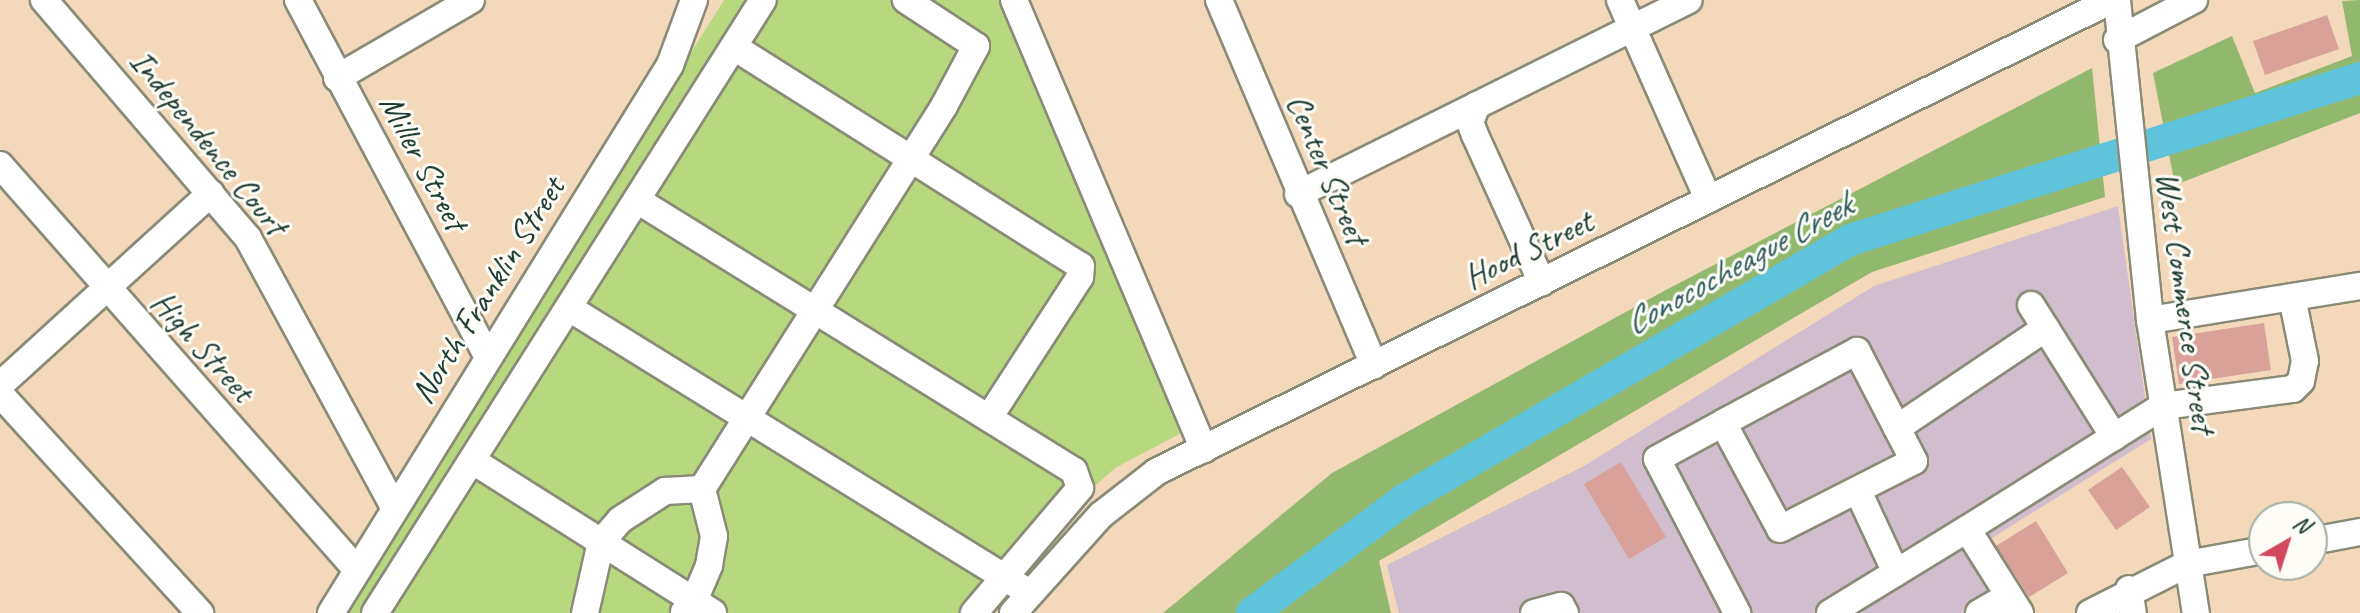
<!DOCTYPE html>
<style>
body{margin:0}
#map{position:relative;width:2360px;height:613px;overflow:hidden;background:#f3d9ba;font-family:Caveat,sans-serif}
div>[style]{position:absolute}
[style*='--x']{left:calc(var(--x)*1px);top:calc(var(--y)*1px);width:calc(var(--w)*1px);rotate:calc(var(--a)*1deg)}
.industrial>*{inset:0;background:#d0bdcd}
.green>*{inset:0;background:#b8d87f}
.forest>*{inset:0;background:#92b86e}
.river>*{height:32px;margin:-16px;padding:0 16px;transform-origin:16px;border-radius:16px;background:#5ec3db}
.building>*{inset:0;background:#d9a199}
.roads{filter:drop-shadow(2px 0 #898b77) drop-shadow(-2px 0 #898b77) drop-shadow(0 2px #898b77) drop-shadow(0 -2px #898b77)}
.minor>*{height:26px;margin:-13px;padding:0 13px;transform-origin:13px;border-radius:13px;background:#fff}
span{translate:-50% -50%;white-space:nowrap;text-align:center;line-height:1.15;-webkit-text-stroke:6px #fdfcf7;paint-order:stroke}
.street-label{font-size:34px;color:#1f3d34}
.water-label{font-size:36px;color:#2f5e5e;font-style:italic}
.north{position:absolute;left:2248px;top:501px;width:80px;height:80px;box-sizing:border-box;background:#fdfcf7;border:2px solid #a4b0a9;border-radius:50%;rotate:39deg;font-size:22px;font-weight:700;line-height:32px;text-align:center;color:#1f3d34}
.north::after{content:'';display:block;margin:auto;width:28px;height:36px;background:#d1495b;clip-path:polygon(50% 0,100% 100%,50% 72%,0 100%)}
</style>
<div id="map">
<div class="industrial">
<div style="clip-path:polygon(2118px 206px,2151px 439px,1987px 541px,2030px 613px,1399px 613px,1387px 565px,1584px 466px,1874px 286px)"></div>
</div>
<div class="green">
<div style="clip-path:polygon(724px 0,1003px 0,1189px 429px,1115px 468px,1087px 493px,980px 613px,339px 613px)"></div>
</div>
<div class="forest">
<div style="clip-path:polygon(2360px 0,2360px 113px,2175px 185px,2153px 73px,2232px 36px,2255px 93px,2352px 56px,2342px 1px)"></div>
<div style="clip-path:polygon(2092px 68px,2105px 197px,1872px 272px,1379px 561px,1391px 613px,1163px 613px,1332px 473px,1664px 291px)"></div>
</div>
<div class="river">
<div style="--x:1252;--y:613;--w:193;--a:-36.6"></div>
<div style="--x:1407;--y:498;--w:513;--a:-30.22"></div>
<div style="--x:1850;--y:240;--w:535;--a:-17.62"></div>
</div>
<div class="building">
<div style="clip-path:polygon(2327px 15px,2339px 49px,2265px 75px,2253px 41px)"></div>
<div style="clip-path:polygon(2264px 323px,2271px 370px,2179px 384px,2172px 337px)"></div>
<div style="clip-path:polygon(1621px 462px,1666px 537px,1629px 559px,1584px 484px)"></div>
<div style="clip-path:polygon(2122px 467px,2150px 507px,2116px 530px,2088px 490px)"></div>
<div style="clip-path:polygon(2036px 521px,2068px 573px,2029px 597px,1996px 546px)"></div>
</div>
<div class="roads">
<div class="minor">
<div style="--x:44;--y:0;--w:313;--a:49.4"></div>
<div style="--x:248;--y:238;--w:308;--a:61.5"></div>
<div style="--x:298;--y:0;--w:404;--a:62"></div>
<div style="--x:1014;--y:0;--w:488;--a:67.1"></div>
<div style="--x:1219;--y:0;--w:397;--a:67"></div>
<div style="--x:1620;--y:0;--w:218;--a:66.1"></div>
<div style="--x:2117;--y:0;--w:322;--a:84.1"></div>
<div style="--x:2150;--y:320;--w:297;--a:81.1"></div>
<div style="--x:2117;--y:40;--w:87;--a:-27.5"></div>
<div style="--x:734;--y:47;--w:410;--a:32.3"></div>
<div style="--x:1081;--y:266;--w:11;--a:95"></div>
<div style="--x:1080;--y:277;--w:166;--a:122.9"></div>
<div style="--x:337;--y:78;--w:155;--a:-30.2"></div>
<div style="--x:1477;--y:105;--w:18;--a:112"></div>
<div style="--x:1470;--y:122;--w:14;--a:69"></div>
<div style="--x:1475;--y:135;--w:162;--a:65.6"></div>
<div style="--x:0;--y:165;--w:540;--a:48.6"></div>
<div style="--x:1298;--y:194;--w:436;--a:-26.4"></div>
<div style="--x:637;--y:200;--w:514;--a:31.8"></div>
<div style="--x:1074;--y:471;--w:18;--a:71"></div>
<div style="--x:1080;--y:488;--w:164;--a:130.3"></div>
<div style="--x:2031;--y:305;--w:156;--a:57.8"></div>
<div style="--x:569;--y:308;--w:530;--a:31.74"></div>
<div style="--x:2150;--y:320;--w:213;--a:-9.2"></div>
<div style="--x:0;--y:385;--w:285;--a:-42.3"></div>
<div style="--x:0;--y:394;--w:297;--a:47.6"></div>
<div style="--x:1723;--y:423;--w:120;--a:61.7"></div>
<div style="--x:1780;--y:529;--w:150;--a:-26.9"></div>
<div style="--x:1914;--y:461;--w:124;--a:-117.4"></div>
<div style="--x:1857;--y:351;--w:152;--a:151.8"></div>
<div style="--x:1723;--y:423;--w:75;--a:151.4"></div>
<div style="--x:1657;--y:459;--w:174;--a:62.5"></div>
<div style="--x:1897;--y:428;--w:179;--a:-33.9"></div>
<div style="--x:473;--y:461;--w:284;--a:32.3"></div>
<div style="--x:702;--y:489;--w:453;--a:-57.7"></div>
<div style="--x:944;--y:106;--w:68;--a:-61.9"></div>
<div style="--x:976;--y:46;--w:84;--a:-146.7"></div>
<div style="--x:1858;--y:491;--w:90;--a:65.1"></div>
<div style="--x:2312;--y:541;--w:49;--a:-10.6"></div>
<div style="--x:2129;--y:589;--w:24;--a:81"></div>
<div style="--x:684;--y:612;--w:15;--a:-48"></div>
<div style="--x:694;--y:601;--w:39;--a:-67"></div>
<div style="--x:709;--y:565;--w:29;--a:-80"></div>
<div style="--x:714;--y:536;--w:49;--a:-104.3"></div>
<div style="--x:331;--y:613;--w:644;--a:-58.26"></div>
<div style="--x:670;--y:65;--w:69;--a:-69.7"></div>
<div style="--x:375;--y:613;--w:725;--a:-57.67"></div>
<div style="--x:585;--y:613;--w:73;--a:-77.3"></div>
<div style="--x:601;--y:542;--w:29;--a:-49"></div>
<div style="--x:620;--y:520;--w:54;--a:-32.8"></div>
<div style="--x:665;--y:491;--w:37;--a:-3"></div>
<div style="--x:1013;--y:613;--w:132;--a:-48.1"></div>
<div style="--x:1101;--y:515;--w:70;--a:-38"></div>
<div style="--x:1156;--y:472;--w:1066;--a:-26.28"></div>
<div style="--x:1534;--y:613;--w:28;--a:-15"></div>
<div style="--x:1561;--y:606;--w:8;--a:60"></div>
<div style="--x:1830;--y:613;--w:161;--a:-31.5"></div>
<div style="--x:1979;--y:613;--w:34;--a:-30"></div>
<div style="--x:2020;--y:613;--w:99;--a:-122.2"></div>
<div style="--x:1967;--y:529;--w:231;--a:-32.1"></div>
<div style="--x:2163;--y:406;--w:131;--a:-7.5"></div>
<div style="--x:2293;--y:389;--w:11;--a:-45"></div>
<div style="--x:2301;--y:381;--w:20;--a:-79"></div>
<div style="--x:2305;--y:361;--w:65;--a:-101.5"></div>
<div style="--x:2090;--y:613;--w:109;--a:-26.8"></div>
<div style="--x:2187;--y:564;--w:78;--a:-10.3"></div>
</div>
</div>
<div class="street-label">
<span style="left:209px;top:142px;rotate:51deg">Independence Court</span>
<span style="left:424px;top:162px;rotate:62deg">Miller Street</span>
<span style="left:1328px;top:169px;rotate:67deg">Center Street</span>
<span style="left:1528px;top:249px;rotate:-26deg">Hood Street</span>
<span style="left:487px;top:290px;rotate:-58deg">North Franklin Street</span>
<span style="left:2186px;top:302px;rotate:82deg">West Commerce Street</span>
<span style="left:203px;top:346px;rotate:48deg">High Street</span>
</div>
<div class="water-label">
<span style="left:1738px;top:264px;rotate:-29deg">Conococheague Creek</span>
</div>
<div class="north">N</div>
</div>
